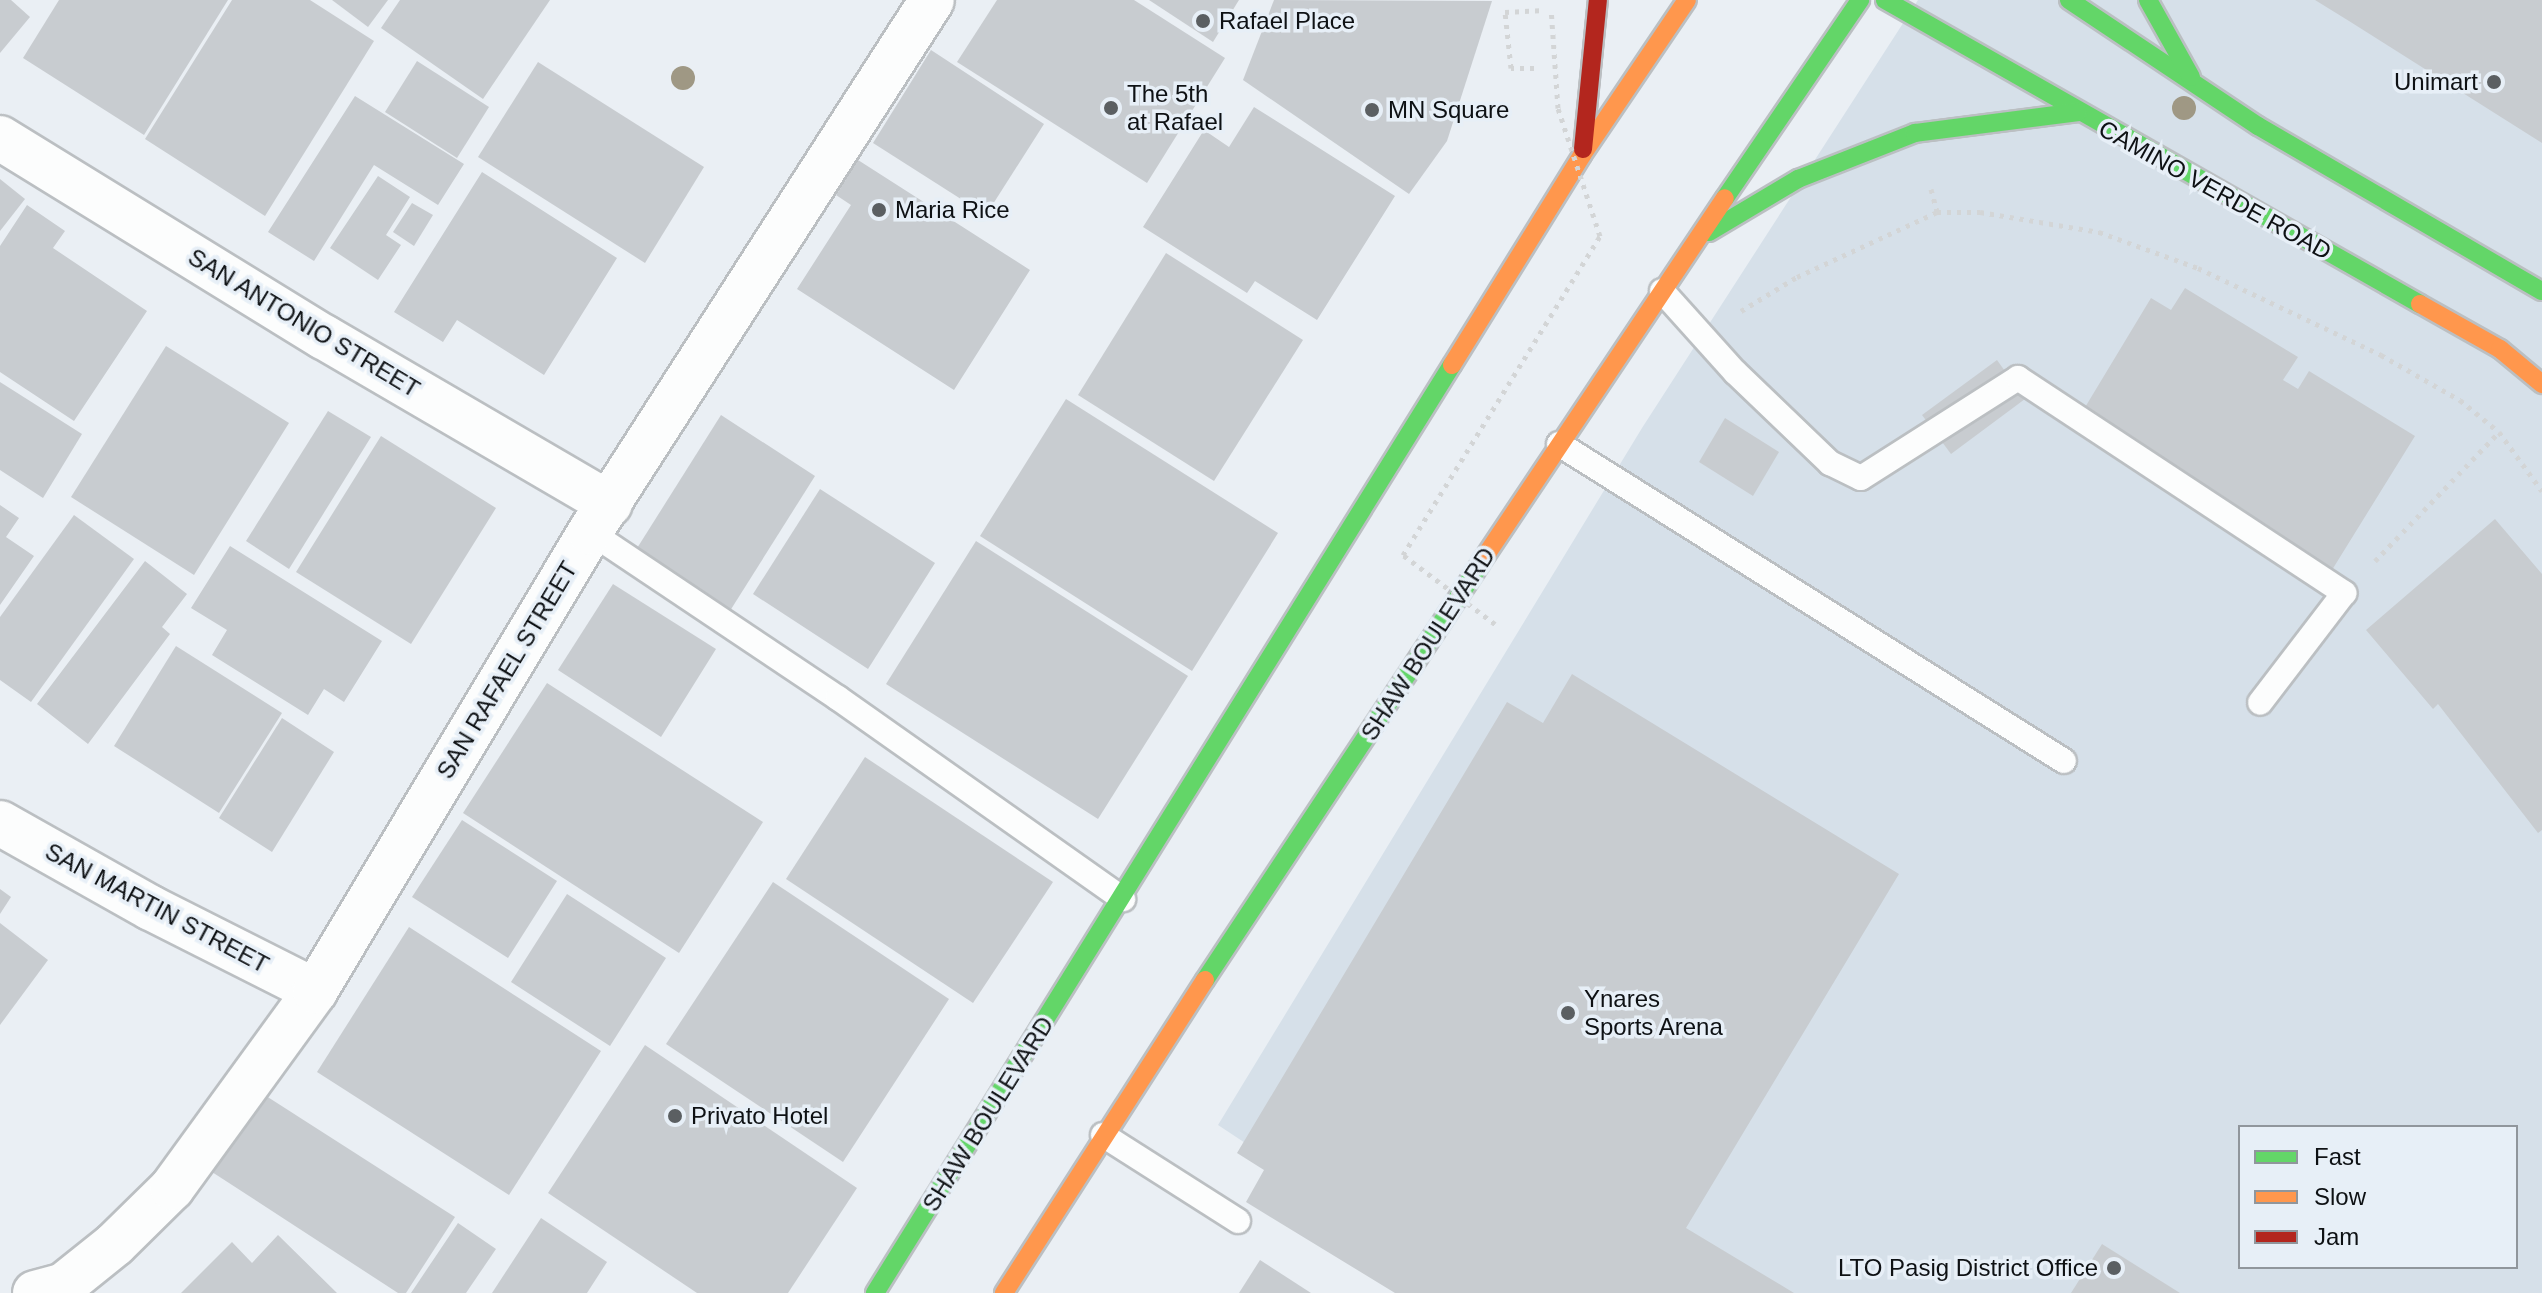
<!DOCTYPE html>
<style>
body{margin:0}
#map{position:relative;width:2542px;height:1293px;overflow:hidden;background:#eaeff4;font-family:Arial,sans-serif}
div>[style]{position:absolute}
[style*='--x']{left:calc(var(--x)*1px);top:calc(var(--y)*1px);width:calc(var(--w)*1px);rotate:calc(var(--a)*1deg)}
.built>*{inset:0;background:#d6e0e9}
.building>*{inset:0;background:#c8ccd0}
.path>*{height:5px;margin-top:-2.5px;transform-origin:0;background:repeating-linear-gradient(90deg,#d3d5d6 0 4px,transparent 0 10px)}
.roads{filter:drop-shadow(2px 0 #bbbfc2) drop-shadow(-2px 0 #bbbfc2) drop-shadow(0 2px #bbbfc2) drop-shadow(0 -2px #bbbfc2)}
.lane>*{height:24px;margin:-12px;padding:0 12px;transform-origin:12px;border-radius:12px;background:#fcfdfd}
.street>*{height:44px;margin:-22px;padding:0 22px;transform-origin:22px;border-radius:22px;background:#fcfdfd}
.fast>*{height:18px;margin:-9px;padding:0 9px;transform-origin:9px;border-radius:9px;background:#63d668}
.slow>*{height:18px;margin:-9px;padding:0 9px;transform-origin:9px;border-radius:9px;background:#ff974d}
.jam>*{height:18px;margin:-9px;padding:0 9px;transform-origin:9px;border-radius:9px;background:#b3261e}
.path-bridge>*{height:5px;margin-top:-2.5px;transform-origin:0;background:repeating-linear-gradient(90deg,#d3d5d6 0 4px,transparent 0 10px)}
.trees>*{width:24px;height:24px;margin:-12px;border-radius:50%;background:#9f9884}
.dots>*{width:22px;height:22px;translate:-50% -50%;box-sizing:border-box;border:4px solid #e7eff7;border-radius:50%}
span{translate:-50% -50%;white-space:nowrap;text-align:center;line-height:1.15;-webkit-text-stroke:7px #e7eff7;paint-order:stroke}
.poi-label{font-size:24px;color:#0e1114}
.left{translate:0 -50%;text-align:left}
.right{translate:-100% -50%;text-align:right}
.street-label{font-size:24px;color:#0e1114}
.legend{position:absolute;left:2238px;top:1125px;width:280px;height:144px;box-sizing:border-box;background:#e7eff7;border:2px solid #90969c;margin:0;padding:10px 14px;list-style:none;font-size:24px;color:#0e1114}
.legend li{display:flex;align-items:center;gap:16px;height:40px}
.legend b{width:40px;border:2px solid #90969c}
</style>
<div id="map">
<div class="built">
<div style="clip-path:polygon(evenodd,1918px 0,2542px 0,2542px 1293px,1472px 1293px,1218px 1125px,1642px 428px,1918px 0,2240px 1127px,2516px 1127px,2516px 1267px,2240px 1267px,2240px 1127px)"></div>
</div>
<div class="building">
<div style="clip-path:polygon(0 0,11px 0,30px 17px,0 53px)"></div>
<div style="clip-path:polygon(59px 0,228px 0,144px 135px,23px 58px)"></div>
<div style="clip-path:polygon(232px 0,310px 0,374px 41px,265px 216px,145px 139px)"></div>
<div style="clip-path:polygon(332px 0,388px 0,368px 27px)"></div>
<div style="clip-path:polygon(400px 0,550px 0,483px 99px,381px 28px)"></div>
<div style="clip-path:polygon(997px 0,1134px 0,1225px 58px,1147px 183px,957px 62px)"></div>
<div style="clip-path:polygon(1149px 0,1239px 0,1213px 42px)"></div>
<div style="clip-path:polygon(1274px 0,1492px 1px,1447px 141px,1409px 194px,1243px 80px)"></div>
<div style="clip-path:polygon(2315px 0,2542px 0,2542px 143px,2349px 21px)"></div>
<div style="clip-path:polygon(931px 50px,1044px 124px,986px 215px,873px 143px)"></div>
<div style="clip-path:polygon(417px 61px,489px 107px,457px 158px,385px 112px)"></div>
<div style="clip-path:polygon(538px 62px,704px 167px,645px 263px,478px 157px)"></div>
<div style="clip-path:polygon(355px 96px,464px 164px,438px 205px,374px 165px,314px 261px,268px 232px)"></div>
<div style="clip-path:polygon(1254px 107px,1395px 196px,1317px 320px,1255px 281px,1247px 293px,1143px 227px,1204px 130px,1229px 147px)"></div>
<div style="clip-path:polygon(858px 160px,1030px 270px,954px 390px,797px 289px,851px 205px,836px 195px)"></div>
<div style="clip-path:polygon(482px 172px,617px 258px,544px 375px,457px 320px,443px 342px,394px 312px)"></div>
<div style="clip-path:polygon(378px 176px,410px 197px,386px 235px,401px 245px,378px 280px,330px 248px)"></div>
<div style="clip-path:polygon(0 179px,25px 199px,0 231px)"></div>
<div style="clip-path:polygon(412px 203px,433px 215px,414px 246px,393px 232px)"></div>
<div style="clip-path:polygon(27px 205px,65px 231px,53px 248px,147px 311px,74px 421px,0 372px,0 246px)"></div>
<div style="clip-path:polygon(1166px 253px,1303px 340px,1214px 481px,1078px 395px)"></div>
<div style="clip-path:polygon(2185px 288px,2298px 357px,2283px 380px,2298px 389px,2309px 371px,2415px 436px,2332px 570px,2081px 414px,2151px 298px,2171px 310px)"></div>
<div style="clip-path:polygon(166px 346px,289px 423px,194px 575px,71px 497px)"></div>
<div style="clip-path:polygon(1997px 360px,2025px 399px,1951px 454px,1922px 415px)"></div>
<div style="clip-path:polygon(0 382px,82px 434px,43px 498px,0 470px)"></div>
<div style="clip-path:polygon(1066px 399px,1278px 533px,1192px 671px,980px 536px)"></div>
<div style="clip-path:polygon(328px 411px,371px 437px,289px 569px,246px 541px)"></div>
<div style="clip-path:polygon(721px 415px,815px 476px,728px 614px,634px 553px)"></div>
<div style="clip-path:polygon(1725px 418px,1779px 452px,1753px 496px,1699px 462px)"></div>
<div style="clip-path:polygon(381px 436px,496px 508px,411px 644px,296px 572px)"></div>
<div style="clip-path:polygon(820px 489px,935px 563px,868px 669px,753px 594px)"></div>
<div style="clip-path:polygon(0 505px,19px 518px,6px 537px,34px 556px,0 605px)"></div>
<div style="clip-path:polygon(74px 515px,134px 559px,31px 702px,0 680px,0 617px)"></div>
<div style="clip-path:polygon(2495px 519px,2542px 574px,2542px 830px,2538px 833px,2438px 704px,2433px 709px,2366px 630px)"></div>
<div style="clip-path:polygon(976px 541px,1188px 676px,1098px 819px,886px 684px)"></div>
<div style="clip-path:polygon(230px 546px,382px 641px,344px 702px,324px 689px,308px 715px,212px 655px,227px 630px,191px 608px)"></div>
<div style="clip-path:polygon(145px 561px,187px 594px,162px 627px,170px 634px,88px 744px,37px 704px)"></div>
<div style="clip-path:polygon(613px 584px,716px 649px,661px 737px,558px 670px)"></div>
<div style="clip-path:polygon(176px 646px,282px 713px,219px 813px,114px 746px)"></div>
<div style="clip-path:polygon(1572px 674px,1899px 874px,1686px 1228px,1794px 1293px,1395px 1293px,1246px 1202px,1264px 1170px,1237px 1153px,1507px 702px,1543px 723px)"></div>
<div style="clip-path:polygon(547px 683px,763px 822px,679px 953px,463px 813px)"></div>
<div style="clip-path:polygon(282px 718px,334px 752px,272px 852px,219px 818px)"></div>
<div style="clip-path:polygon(865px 757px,1053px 882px,973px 1003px,786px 879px)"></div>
<div style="clip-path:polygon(462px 820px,557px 881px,508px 958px,412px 897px)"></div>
<div style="clip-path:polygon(773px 882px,949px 999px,843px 1162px,666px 1044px)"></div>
<div style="clip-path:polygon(0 889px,11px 897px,0 914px)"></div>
<div style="clip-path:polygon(567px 894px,666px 958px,610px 1046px,511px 982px)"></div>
<div style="clip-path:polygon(0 923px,48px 960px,0 1025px)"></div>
<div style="clip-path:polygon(409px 927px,601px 1051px,509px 1195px,317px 1072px)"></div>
<div style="clip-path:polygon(645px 1045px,857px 1188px,788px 1293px,697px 1293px,548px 1193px)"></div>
<div style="clip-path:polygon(263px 1094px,455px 1217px,406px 1293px,398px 1293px,212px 1172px)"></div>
<div style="clip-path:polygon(541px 1218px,607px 1262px,587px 1293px,492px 1293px)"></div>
<div style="clip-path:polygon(458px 1223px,496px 1249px,466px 1293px,411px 1293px)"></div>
<div style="clip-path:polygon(278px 1235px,337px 1293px,181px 1293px,232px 1242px,252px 1263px)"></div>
<div style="clip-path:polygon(2102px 1244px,2180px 1293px,2071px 1293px)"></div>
<div style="clip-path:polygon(1260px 1260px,1311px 1293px,1239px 1293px)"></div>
</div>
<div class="path">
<div style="--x:1534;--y:68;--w:23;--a:180"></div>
<div style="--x:1511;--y:68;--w:56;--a:-96.1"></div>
<div style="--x:1505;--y:12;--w:35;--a:-3"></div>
<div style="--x:1931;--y:189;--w:24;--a:75"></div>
<div style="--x:1741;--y:311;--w:66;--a:-31.3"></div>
<div style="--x:1797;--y:277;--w:154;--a:-24.9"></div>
<div style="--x:1937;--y:212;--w:43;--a:0"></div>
<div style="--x:1980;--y:212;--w:121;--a:9.5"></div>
<div style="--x:2099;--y:232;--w:105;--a:20"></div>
<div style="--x:2198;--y:268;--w:203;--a:25.4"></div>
<div style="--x:2381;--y:355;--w:91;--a:29.7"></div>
<div style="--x:2460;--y:400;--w:50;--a:39.4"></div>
<div style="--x:2499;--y:432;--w:73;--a:53.9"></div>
<div style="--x:2375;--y:561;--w:179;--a:-46.1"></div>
</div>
<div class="roads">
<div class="lane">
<div style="--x:1662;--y:291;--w:109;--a:48"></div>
<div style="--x:1735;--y:372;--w:132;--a:43.8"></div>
<div style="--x:1830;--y:463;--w:34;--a:26"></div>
<div style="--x:1861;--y:478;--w:186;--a:-32.5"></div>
<div style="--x:2018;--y:378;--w:391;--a:33.4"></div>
<div style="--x:2344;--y:593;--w:138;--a:127.4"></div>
<div style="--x:1559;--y:444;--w:596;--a:32.12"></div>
<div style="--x:590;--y:532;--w:298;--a:33.8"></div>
<div style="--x:838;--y:698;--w:349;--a:35.2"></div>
<div style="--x:1103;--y:1135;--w:160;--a:32.5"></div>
</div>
<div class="street">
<div style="--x:0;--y:138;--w:380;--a:31.6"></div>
<div style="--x:324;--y:337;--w:331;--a:30.3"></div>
<div style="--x:0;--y:823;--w:173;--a:29.4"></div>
<div style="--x:151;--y:908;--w:184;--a:26.8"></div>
<div style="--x:35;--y:1293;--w:30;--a:-15"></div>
<div style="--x:64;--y:1285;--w:65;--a:-38.8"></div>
<div style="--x:115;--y:1244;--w:80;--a:-44.5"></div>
<div style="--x:172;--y:1188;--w:243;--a:-54"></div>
<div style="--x:315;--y:991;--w:535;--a:-59.07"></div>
<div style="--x:590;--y:532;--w:632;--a:-57.26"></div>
</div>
<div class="fast">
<div style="--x:1885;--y:0;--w:615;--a:29.61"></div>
<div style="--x:2069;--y:0;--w:227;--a:33.7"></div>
<div style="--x:2258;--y:126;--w:328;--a:30.2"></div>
<div style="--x:2148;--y:0;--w:88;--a:60.8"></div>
<div style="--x:1725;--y:198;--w:240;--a:-55.7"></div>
<div style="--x:1709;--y:232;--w:104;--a:-30.8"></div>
<div style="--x:1798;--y:179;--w:126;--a:-21.5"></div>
<div style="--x:1915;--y:133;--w:164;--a:-7.3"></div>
<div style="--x:1205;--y:980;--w:499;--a:-56.5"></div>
<div style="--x:875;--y:1293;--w:1093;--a:-58.13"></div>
</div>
<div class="slow">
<div style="--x:2420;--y:304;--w:92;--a:29.4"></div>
<div style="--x:2500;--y:349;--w:55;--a:39.8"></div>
<div style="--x:1452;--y:365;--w:247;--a:-58.2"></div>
<div style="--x:1582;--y:155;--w:187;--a:-55.9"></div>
<div style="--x:1480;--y:564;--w:440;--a:-56.2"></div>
<div style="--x:1004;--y:1293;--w:372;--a:-57.3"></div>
</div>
<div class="jam">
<div style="--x:1583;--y:149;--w:150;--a:-84.3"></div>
</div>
</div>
<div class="path-bridge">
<div style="--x:1495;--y:624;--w:115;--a:-143.1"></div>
<div style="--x:1403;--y:555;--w:375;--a:-58.3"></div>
<div style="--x:1600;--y:236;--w:135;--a:-108.2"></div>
<div style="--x:1558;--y:108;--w:99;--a:-94"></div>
</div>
<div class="trees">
<div style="left:683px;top:78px"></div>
<div style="left:2184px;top:108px"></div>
</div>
<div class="dots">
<div style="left:1203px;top:21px;background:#5b5f62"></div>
<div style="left:2494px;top:82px;background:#5b5f62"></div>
<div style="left:1111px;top:108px;background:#5b5f62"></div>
<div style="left:1372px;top:110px;background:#5b5f62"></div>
<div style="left:879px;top:210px;background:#5b5f62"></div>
<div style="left:1568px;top:1013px;background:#5b5f62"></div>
<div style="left:675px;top:1116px;background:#5b5f62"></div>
<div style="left:2114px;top:1268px;background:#5b5f62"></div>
</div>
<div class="poi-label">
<span class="left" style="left:1219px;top:21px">Rafael Place</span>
<span class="right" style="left:2478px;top:82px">Unimart</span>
<span class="left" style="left:1127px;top:108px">The 5th<br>at Rafael</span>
<span class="left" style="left:1388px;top:110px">MN Square</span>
<span class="left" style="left:895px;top:210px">Maria Rice</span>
<span class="left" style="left:1584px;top:1013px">Ynares<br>Sports Arena</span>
<span class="left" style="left:691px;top:1116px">Privato Hotel</span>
<span class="right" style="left:2098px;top:1268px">LTO Pasig District Office</span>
</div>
<div class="street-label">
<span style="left:2215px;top:190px;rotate:29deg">CAMINO VERDE ROAD</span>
<span style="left:304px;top:323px;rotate:31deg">SAN ANTONIO STREET</span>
<span style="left:1428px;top:644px;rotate:-57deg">SHAW BOULEVARD</span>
<span style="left:507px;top:670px;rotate:-59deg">SAN RAFAEL STREET</span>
<span style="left:157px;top:908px;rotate:28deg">SAN MARTIN STREET</span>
<span style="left:988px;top:1114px;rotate:-58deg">SHAW BOULEVARD</span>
</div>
<ul class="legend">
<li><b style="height:10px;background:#63d668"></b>Fast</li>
<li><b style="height:10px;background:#ff974d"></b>Slow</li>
<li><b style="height:10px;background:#b3261e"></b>Jam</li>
</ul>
</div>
